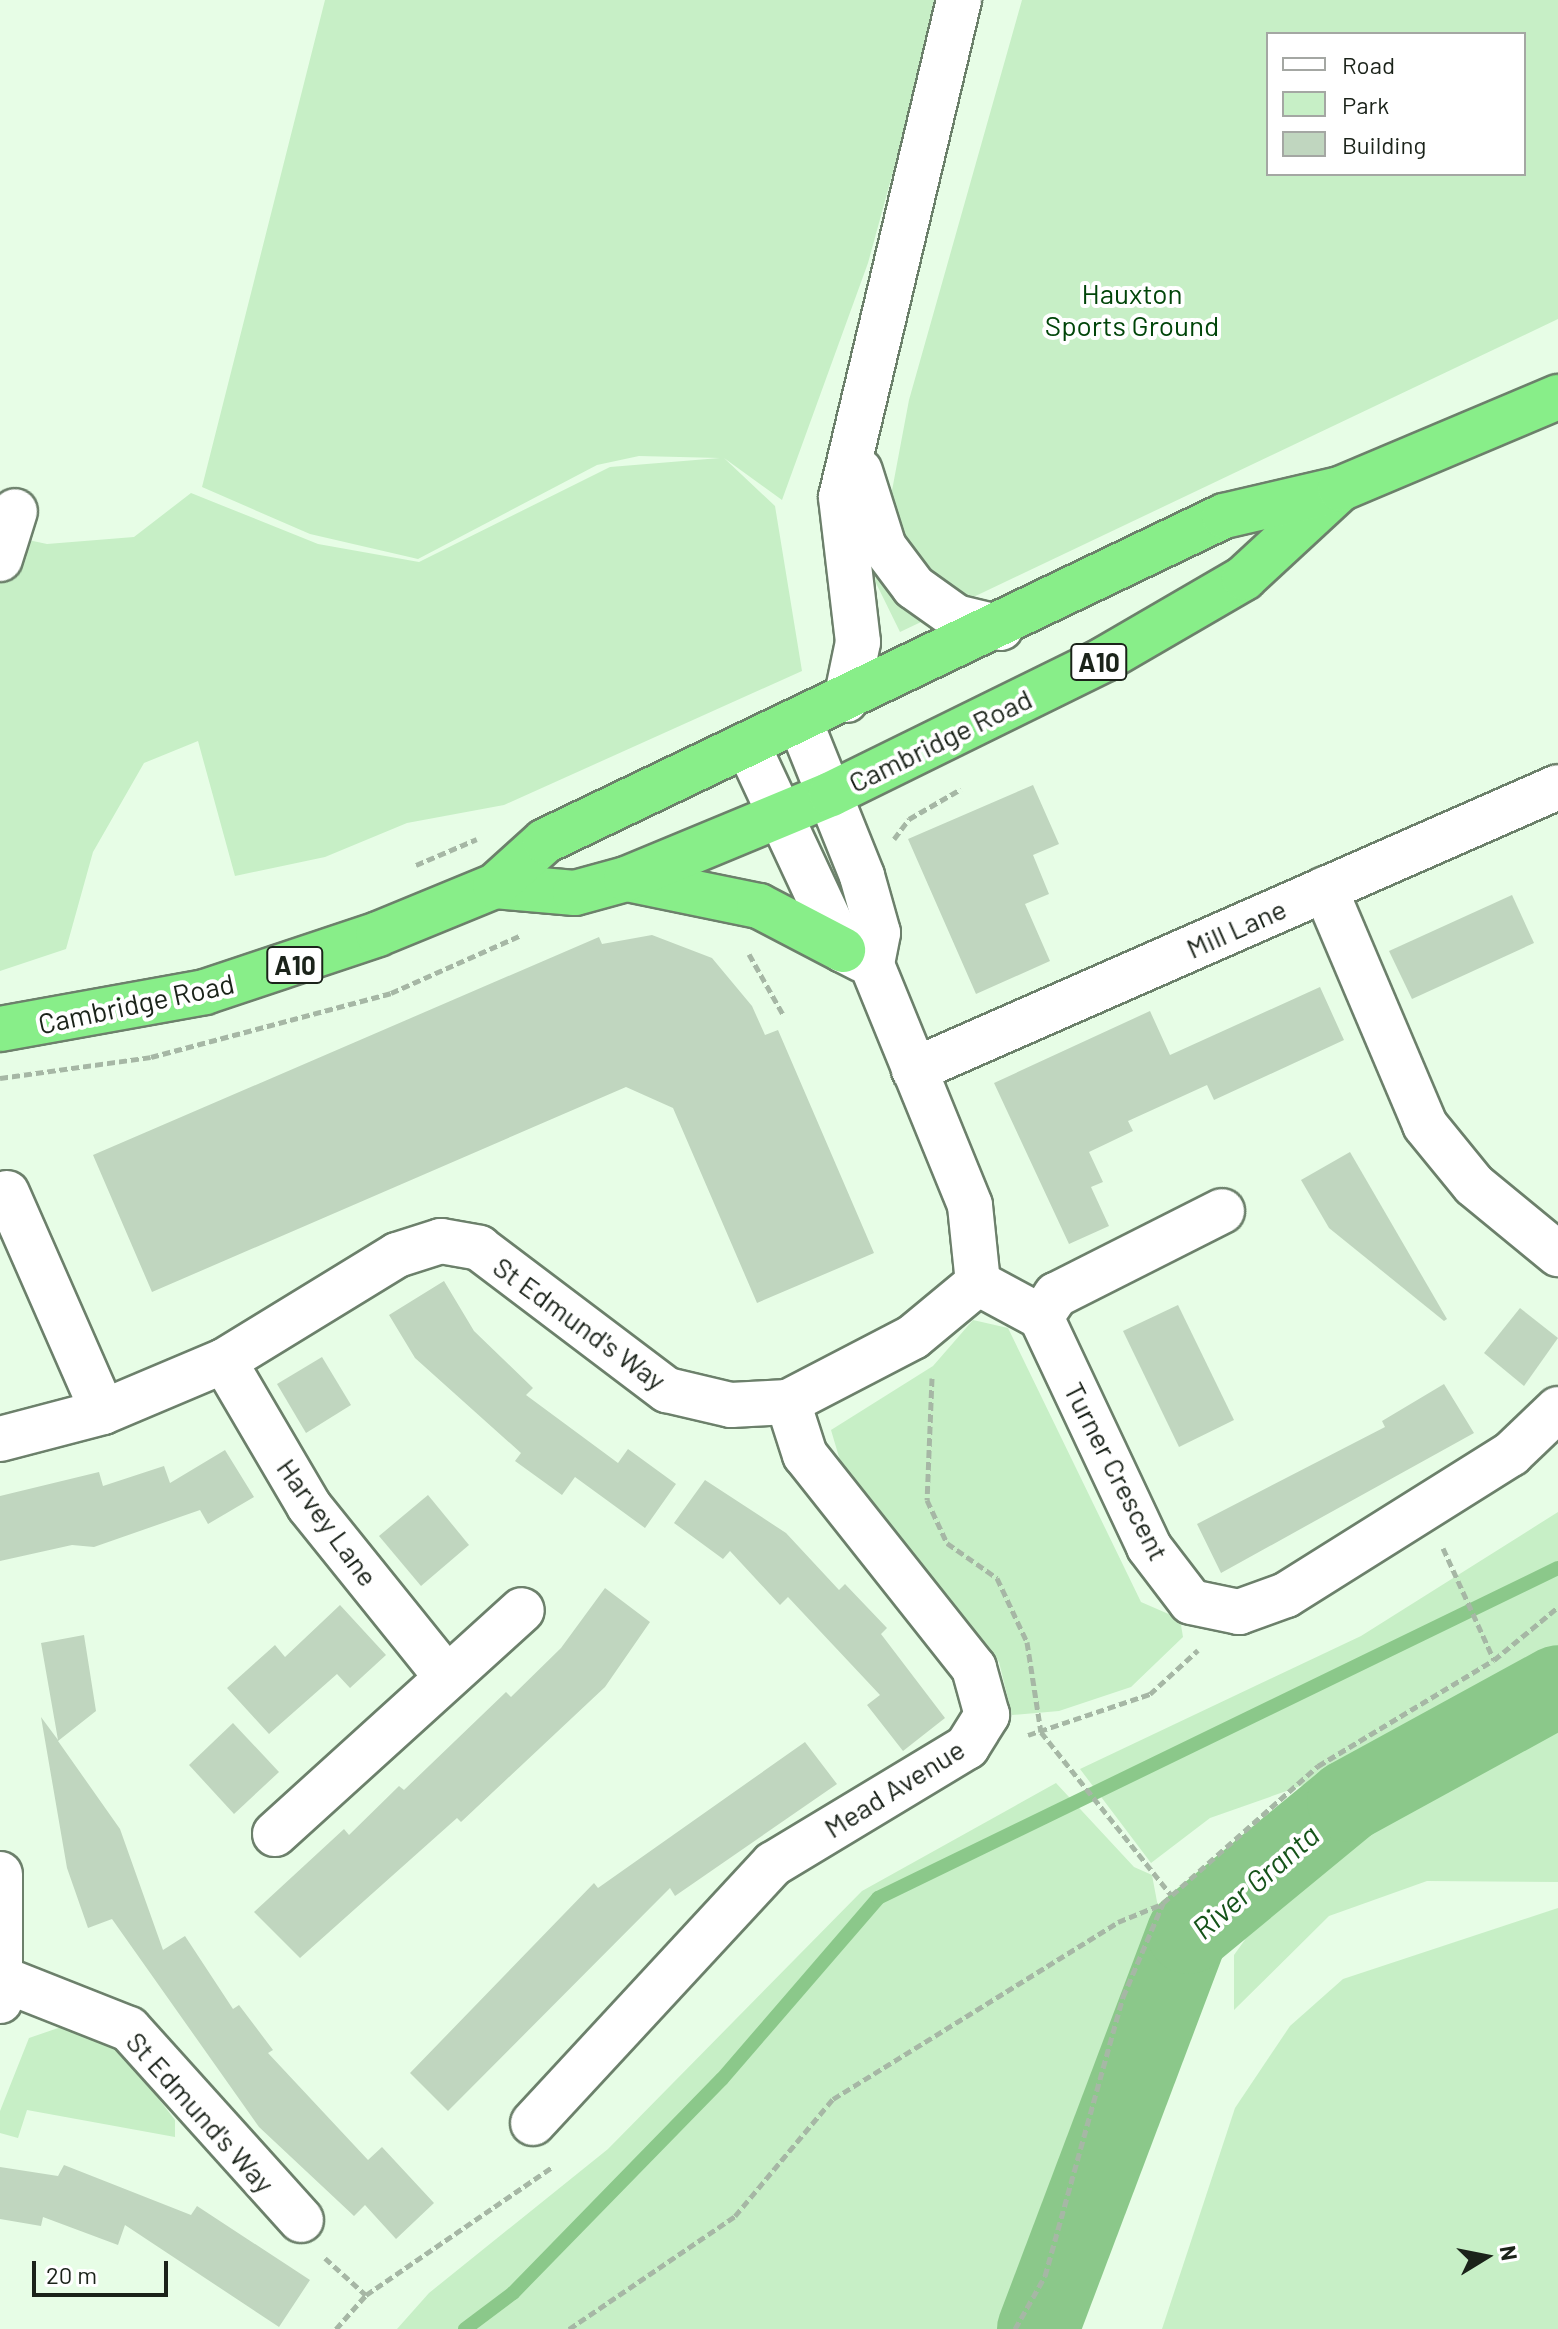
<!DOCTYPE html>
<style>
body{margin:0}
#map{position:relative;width:1558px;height:2329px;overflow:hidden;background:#e7fde6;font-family:Barlow,sans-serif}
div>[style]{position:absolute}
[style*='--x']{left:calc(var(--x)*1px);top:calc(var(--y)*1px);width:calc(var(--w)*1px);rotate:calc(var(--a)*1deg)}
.green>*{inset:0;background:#c7efc6}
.stream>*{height:14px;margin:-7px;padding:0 7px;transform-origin:7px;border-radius:7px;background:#8bc88a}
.river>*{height:82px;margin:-41px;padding:0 41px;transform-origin:41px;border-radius:41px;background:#8bc88a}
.building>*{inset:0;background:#c0d6bf}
.path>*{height:5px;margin-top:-2.5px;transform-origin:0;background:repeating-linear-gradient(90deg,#a6b7a5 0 8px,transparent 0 12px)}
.roads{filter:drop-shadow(2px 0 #6c806b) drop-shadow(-2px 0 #6c806b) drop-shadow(0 2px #6c806b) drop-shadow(0 -2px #6c806b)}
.minor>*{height:44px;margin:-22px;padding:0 22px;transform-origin:22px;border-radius:22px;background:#fff}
.highway>*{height:44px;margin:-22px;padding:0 22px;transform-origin:22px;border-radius:22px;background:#88ee89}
span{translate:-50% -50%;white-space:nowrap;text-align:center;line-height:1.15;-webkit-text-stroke:8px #fff;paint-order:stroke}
.shield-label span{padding:2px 6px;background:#fff;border:2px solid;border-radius:6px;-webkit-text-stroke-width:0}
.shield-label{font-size:26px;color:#1b231a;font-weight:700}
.park-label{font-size:28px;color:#014509}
.street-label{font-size:28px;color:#1b231a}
.water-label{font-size:30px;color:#16541a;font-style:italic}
.legend{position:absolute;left:1266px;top:32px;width:260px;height:144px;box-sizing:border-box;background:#fff;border:2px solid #a4a7a3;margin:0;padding:10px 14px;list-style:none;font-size:24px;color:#1b231a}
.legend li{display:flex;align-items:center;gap:16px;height:40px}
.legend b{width:40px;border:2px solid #a4a7a3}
.north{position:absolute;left:1446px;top:2217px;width:80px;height:80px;-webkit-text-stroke:6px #fff;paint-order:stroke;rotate:80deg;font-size:22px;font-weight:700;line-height:32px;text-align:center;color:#1b231a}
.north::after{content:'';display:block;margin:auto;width:28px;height:36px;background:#1b231a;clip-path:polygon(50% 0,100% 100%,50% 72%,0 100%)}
.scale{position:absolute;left:32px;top:2261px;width:136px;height:36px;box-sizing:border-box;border:4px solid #1b231a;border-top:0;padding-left:10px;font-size:24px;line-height:28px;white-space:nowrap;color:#1b231a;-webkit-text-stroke:6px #fff;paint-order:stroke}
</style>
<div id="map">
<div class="green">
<div style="clip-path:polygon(325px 0,940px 0,868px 263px,782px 500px,724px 458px,775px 506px,802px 671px,504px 805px,407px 823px,325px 857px,235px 876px,198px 741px,144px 763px,93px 852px,66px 949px,0 971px,0 534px,47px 544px,134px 537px,191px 493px,318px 544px,419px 562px,610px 467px,720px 458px,639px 456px,597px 465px,418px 559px,310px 534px,202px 487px)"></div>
<div style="clip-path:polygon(evenodd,1022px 0,1558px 0,1558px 319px,900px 632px,875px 581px,909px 400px,1022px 0,1268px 34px,1524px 34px,1524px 174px,1268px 174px,1268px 34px)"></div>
<div style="clip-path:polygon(973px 1320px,1008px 1328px,1141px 1602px,1180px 1619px,1183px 1637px,1131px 1687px,1059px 1711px,1012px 1715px,999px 1662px,844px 1474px,831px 1430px,933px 1366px)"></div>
<div style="clip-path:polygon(1558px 1512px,1558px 1882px,1427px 1881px,1329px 1916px,1234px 2010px,1234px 1955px,1319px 1837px,1332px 1775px,1210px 1818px,1151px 1863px,1080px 1769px,1361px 1636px)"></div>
<div style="clip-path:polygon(1056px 1783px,1134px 1867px,1152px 1875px,1167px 1955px,1048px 2286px,1022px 2329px,397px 2329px,429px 2293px,608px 2149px,862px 1891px)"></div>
<div style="clip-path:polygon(1558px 1908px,1558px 2329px,1162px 2329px,1235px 2108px,1290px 2026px,1343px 1979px)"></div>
<div style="clip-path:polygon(64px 2026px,114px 2041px,175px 2120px,175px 2137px,27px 2110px,18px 2138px,0 2133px,0 2111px,29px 2038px)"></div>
</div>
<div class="stream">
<div style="--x:465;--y:2329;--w:60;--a:-36.9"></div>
<div style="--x:513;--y:2293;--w:299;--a:-45.7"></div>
<div style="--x:722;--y:2079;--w:239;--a:-49.2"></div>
<div style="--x:878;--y:1898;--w:756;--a:-25.89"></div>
</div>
<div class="river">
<div style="--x:1038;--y:2329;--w:423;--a:-69.3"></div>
<div style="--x:1188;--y:1933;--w:207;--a:-39.5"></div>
<div style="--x:1348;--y:1801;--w:239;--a:-28.7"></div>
</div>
<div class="building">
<div style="clip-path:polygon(1033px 785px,1059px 844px,1033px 855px,1049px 894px,1025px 904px,1050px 961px,976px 994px,908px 839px)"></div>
<div style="clip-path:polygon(1512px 895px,1534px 943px,1412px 999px,1389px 951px)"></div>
<div style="clip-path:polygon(652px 935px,712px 958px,752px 1006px,765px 1035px,778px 1030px,874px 1253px,757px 1303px,673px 1108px,626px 1087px,152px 1292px,93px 1155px,599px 937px,602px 944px)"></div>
<div style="clip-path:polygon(1320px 987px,1344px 1040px,1214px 1100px,1207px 1085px,1128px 1121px,1133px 1131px,1089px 1152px,1103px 1182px,1091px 1187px,1109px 1226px,1069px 1244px,994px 1083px,1150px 1011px,1170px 1055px)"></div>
<div style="clip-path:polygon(1350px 1152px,1447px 1319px,1444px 1321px,1329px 1228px,1301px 1180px)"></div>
<div style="clip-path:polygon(444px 1281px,474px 1331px,533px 1388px,526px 1395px,618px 1463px,628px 1449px,676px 1484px,645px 1528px,575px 1477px,562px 1495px,515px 1461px,521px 1453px,415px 1358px,389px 1315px)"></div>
<div style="clip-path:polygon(1178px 1305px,1234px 1420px,1179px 1447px,1123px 1331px)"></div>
<div style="clip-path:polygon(1520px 1308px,1558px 1338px,1524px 1386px,1484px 1353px)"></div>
<div style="clip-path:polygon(322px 1357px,351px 1405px,306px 1433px,277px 1384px)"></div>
<div style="clip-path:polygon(1444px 1384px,1474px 1433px,1221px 1573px,1197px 1524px,1385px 1427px,1382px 1421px)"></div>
<div style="clip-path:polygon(225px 1450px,254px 1497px,208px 1524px,200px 1510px,94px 1547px,72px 1545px,0 1561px,0 1496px,99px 1472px,103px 1486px,164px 1466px,170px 1483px)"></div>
<div style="clip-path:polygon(705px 1480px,786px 1533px,839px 1590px,845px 1584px,887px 1628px,881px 1634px,945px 1718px,903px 1751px,867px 1705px,880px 1695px,788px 1597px,780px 1605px,730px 1551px,723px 1559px,674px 1523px)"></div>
<div style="clip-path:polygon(428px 1495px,469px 1545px,421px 1586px,379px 1536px)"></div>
<div style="clip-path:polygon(605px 1588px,650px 1622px,605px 1687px,461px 1822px,457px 1818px,300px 1958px,254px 1912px,344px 1829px,349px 1835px,399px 1786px,404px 1790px,506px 1692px,511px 1697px,561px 1648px)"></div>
<div style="clip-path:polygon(340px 1605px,386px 1655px,350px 1688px,337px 1674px,269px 1734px,227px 1688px,275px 1645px,285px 1657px)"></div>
<div style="clip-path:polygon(84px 1635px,96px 1711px,58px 1741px,120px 1829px,163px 1950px,185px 1936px,233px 2009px,239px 2005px,273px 2050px,268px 2053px,368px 2160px,382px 2147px,434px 2203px,396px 2239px,365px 2205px,354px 2216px,259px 2127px,112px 1919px,88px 1928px,67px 1868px,41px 1717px,58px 1740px,41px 1643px)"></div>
<div style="clip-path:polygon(233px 1723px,279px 1772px,234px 1814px,189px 1765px)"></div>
<div style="clip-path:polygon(805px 1742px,837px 1784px,675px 1896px,670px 1888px,448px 2111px,410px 2073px,594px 1883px,598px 1888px)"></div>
<div style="clip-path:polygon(64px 2165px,191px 2215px,197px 2206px,310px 2280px,279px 2327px,125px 2225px,118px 2245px,43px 2217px,41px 2226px,0 2219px,0 2167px,58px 2176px)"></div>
</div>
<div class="path">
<div style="--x:894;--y:839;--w:25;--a:-53"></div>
<div style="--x:909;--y:819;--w:60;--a:-30"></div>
<div style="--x:416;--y:865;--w:66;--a:-23.1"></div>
<div style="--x:749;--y:954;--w:71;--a:60.6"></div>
<div style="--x:0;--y:1078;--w:152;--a:-7.9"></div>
<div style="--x:151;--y:1057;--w:248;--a:-14.9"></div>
<div style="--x:391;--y:993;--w:142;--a:-24"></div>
<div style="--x:932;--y:1378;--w:122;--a:92.3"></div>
<div style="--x:927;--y:1500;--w:47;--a:65.1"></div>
<div style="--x:947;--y:1543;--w:61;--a:35"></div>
<div style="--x:997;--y:1578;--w:71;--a:64.9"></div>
<div style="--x:1027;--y:1642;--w:91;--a:81.2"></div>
<div style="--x:1041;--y:1732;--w:208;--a:51.4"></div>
<div style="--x:1443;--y:1548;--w:123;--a:65.5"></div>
<div style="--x:1028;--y:1735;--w:129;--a:-18.6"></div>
<div style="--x:1150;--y:1694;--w:65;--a:-42.5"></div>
<div style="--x:325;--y:2258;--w:55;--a:42.1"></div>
<div style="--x:336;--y:2329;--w:45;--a:-48.6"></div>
<div style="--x:366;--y:2295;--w:226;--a:-34.5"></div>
<div style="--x:569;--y:2329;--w:201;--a:-34.2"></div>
<div style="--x:735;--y:2216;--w:153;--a:-50.1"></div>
<div style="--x:833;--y:2099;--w:335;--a:-31.8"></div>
<div style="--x:1118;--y:1922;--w:48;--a:-22.2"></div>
<div style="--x:1015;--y:2329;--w:61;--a:-60.5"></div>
<div style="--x:1045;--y:2276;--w:290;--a:-74.4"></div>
<div style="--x:1123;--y:1997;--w:102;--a:-66.9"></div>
<div style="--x:1163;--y:1903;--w:207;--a:-41.5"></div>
<div style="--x:1318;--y:1766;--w:205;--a:-31.1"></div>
<div style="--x:1494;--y:1660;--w:83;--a:-39.6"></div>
</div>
<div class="roads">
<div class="minor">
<div style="--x:860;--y:471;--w:80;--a:72.5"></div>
<div style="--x:884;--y:547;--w:50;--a:53.1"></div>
<div style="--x:914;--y:587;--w:52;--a:35.5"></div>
<div style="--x:956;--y:617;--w:46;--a:13.7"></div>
<div style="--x:0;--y:559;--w:50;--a:-72.6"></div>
<div style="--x:846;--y:700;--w:59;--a:-78.3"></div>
<div style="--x:858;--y:642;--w:146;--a:-96.7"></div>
<div style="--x:841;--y:497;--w:511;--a:-76.64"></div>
<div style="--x:801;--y:724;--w:164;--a:68.1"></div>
<div style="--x:862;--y:876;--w:59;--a:74.3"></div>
<div style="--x:878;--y:933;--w:33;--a:101"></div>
<div style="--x:749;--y:748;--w:223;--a:65"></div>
<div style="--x:843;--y:950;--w:22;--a:27"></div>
<div style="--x:1325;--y:889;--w:256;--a:67"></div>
<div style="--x:1425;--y:1125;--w:77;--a:50.8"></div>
<div style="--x:1474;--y:1185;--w:109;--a:39.4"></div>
<div style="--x:914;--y:1070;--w:703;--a:-23.72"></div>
<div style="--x:7;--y:1193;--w:239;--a:66.3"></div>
<div style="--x:978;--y:1283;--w:72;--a:28.4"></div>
<div style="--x:1041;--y:1317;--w:254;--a:64.8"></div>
<div style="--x:1149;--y:1547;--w:69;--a:52.6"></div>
<div style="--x:1191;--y:1602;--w:49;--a:11.8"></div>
<div style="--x:1239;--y:1612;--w:50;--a:-19.9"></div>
<div style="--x:1286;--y:1595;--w:266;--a:-32.1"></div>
<div style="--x:1511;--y:1454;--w:65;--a:-43.8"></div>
<div style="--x:1041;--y:1317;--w:27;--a:-56"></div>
<div style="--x:1056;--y:1295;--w:186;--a:-26.8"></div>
<div style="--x:224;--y:1361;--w:168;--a:59.6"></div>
<div style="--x:309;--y:1506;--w:216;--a:51.2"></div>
<div style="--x:0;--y:1439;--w:106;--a:-14.7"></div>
<div style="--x:103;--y:1412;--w:131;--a:-22.9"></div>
<div style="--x:224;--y:1361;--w:203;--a:-31.5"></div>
<div style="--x:397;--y:1255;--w:46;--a:-17.7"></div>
<div style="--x:441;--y:1241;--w:39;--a:10"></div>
<div style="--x:479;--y:1248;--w:236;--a:37.1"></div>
<div style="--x:667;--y:1390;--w:66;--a:13.2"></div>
<div style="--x:731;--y:1405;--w:57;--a:-3"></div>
<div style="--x:788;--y:1402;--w:141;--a:-27.5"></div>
<div style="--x:913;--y:1337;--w:85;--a:-39.7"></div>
<div style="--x:978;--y:1283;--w:78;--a:-95.9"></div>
<div style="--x:970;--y:1205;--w:259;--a:-112.2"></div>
<div style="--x:275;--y:1834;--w:333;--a:-42.2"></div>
<div style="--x:0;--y:1874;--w:127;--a:90"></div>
<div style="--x:5;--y:1980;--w:133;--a:21.6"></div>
<div style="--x:129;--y:2029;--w:257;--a:48"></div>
<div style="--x:533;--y:2123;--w:353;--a:-47.2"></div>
<div style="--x:773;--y:1864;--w:227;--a:-31.1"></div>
<div style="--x:967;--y:1747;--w:38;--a:-58"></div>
<div style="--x:987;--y:1715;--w:49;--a:-105.5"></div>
<div style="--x:974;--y:1668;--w:272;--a:-128.4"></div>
<div style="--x:805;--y:1455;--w:56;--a:-107.8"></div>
</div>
<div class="highway">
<div style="--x:627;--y:879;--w:135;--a:11.6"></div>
<div style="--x:759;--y:906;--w:95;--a:27.6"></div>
<div style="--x:495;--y:886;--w:80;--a:5"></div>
<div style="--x:575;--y:893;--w:53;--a:-15.4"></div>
<div style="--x:626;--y:879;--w:222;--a:-22.5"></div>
<div style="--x:831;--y:794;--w:305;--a:-26.2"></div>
<div style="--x:1105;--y:659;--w:161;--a:-30.2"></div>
<div style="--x:1244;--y:578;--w:128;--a:-42.8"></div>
<div style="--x:0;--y:1029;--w:208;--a:-10.2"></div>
<div style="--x:205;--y:992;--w:182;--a:-18.5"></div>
<div style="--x:378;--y:934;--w:126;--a:-22.3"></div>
<div style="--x:495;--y:886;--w:67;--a:-42"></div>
<div style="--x:545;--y:841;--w:753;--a:-25.58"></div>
<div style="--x:1224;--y:516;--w:119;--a:-13.1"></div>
<div style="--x:1340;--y:489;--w:237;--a:-22.9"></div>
</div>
</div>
<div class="shield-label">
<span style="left:1099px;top:662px">A10</span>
<span style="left:295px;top:965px">A10</span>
</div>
<div class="park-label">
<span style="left:1132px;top:309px">Hauxton<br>Sports Ground</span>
</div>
<div class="street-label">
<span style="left:940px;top:740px;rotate:-26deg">Cambridge Road</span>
<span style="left:1236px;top:928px;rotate:-24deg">Mill Lane</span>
<span style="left:136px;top:1003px;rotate:-12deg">Cambridge Road</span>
<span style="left:580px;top:1323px;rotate:36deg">St Edmund's Way</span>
<span style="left:1117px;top:1471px;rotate:63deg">Turner Crescent</span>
<span style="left:328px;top:1522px;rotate:54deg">Harvey Lane</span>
<span style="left:894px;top:1788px;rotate:-32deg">Mead Avenue</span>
<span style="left:201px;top:2112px;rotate:48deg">St Edmund's Way</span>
</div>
<div class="water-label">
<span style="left:1255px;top:1881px;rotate:-41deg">River Granta</span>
</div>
<ul class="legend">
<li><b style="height:10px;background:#fff"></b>Road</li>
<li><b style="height:22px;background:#c7efc6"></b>Park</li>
<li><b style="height:22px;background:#c0d6bf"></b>Building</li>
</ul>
<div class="north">N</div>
<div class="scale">20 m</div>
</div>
